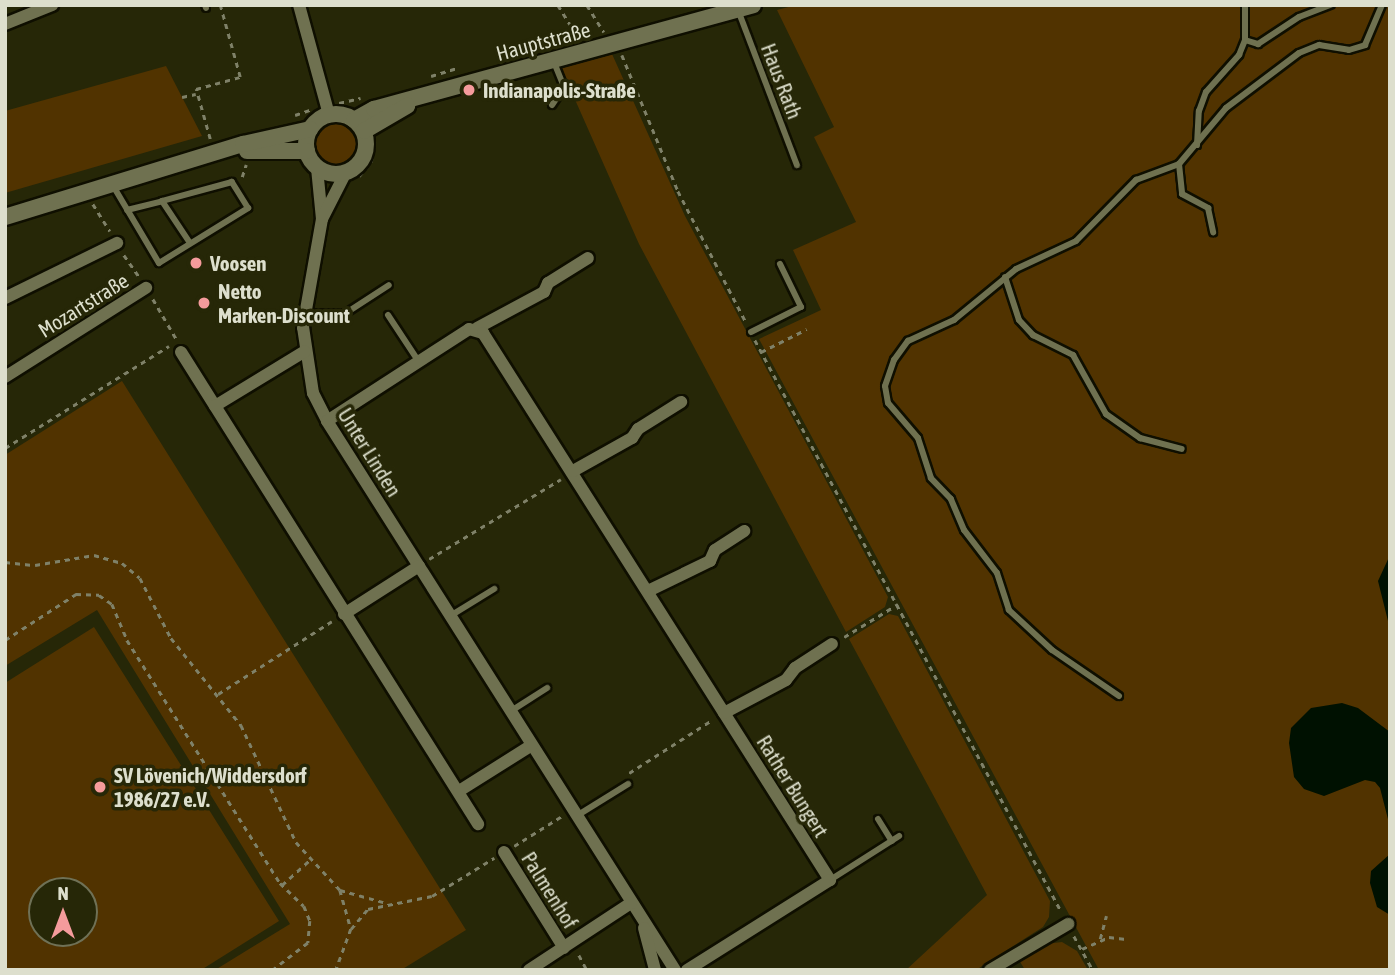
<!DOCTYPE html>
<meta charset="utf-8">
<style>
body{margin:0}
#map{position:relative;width:1395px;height:975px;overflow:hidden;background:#262707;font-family:"Asap Condensed",sans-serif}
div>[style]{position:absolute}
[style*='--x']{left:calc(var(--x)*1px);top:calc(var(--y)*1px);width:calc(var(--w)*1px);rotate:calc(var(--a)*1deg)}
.green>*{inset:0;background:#513300}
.round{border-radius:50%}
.water>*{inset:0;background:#001101}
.path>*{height:2.5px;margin-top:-1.25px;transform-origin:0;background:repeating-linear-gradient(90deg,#7f8168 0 5px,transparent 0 10px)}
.roads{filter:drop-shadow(2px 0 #0f0f00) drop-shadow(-2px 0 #0f0f00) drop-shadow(0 2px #0f0f00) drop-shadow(0 -2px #0f0f00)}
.service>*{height:6px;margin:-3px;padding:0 3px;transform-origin:3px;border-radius:3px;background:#6f7150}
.minor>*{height:12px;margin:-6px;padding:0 6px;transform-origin:6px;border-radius:6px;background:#6f7150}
.tertiary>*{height:16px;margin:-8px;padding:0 8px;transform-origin:8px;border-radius:8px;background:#6f7150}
.tertiary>.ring{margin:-8px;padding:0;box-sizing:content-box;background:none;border:16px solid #6f7150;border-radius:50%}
.dots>*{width:19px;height:19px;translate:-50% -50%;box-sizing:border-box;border:4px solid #262707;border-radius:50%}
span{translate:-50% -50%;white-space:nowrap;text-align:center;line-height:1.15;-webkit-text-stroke:7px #262707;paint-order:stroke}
.street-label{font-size:21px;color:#dddfcd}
.poi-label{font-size:21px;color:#dddfcd;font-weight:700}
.left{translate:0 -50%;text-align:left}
.frame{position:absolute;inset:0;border:7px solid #dddfcd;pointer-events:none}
.north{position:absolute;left:28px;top:877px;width:70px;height:70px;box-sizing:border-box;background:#262707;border:2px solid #6f7156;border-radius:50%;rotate:0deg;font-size:19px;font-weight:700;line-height:28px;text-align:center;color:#dddfcd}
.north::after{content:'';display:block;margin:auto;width:24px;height:32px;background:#f59b9c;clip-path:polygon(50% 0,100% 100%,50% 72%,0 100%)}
</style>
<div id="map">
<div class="green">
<div style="clip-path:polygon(796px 5px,1390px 5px,1390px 970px,1099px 970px,759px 339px,821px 310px,793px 250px,856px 222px,814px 137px,834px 127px,777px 10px)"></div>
<div style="clip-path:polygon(612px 54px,685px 216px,888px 597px,885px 607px,846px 632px,639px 244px,561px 68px)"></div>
<div style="clip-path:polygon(166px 66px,202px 136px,5px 193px,5px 111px)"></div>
<div class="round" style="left:316px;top:124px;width:40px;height:40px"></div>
<div style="clip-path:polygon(122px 381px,466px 930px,401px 970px,215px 970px,290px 924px,97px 610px,5px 666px,5px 455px)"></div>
<div style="clip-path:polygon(889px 614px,898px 616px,1050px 901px,1049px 917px,1043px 927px,976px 970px,906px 970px,987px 895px,849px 639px)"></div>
<div style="clip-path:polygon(evenodd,94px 627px,279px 921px,201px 970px,5px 970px,5px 683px,94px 627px,42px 891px,84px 891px,84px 933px,42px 933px,42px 891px)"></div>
<div style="clip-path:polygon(1062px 942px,1077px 951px,1088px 970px,1025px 970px,1019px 960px,1045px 944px)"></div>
</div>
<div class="water">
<div style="clip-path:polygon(1390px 555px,1390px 629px,1378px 581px)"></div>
<div style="clip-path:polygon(1342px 703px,1358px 708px,1390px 732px,1390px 827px,1380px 788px,1375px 782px,1365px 780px,1324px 796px,1304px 789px,1294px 777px,1289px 743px,1291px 728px,1311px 708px)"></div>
<div style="clip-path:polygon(1390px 854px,1390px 915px,1377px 907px,1370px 883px,1371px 871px)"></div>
</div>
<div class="path">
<div style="--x:558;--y:5;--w:39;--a:58"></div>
<div style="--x:587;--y:5;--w:32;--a:58"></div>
<div style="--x:622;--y:55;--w:147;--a:67.6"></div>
<div style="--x:678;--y:191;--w:148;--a:62.6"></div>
<div style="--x:431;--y:76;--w:28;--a:-17"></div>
<div style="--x:182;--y:97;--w:14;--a:-12"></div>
<div style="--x:339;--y:103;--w:22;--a:-13"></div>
<div style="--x:295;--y:115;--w:18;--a:-19"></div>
<div style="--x:210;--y:139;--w:52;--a:-105.6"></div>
<div style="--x:196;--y:89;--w:46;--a:-15.3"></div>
<div style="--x:240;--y:77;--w:75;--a:-105.5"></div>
<div style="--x:359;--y:176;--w:18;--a:-49"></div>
<div style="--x:371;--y:162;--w:20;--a:-79"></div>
<div style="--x:242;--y:177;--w:13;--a:-72"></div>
<div style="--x:93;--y:204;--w:32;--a:58"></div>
<div style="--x:124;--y:255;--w:28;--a:55"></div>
<div style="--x:153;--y:299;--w:48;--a:59.7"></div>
<div style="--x:755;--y:340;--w:648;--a:61.81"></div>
<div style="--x:761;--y:352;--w:51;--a:-26.6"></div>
<div style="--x:5;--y:448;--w:193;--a:-31.9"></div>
<div style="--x:429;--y:559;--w:154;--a:-31.2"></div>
<div style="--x:5;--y:562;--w:30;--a:6"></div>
<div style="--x:35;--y:565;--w:60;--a:-9.6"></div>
<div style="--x:94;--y:555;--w:29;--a:16"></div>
<div style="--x:122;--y:563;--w:23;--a:40"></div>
<div style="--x:140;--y:578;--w:68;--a:62.7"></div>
<div style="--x:171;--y:638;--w:112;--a:51.2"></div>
<div style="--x:241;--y:725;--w:129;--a:64.8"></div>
<div style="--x:296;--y:842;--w:65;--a:47.5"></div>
<div style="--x:340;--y:890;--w:41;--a:74.2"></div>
<div style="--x:351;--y:929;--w:44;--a:110.1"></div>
<div style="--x:844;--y:637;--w:63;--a:-31.4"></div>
<div style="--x:5;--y:640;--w:85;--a:-32.9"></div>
<div style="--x:76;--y:594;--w:23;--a:2"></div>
<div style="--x:99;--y:595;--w:16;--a:35"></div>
<div style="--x:112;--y:604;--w:39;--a:67"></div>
<div style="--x:127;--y:640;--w:287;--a:57.8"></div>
<div style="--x:280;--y:883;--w:33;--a:44"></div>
<div style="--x:304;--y:906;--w:16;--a:68"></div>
<div style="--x:310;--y:921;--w:22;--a:95"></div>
<div style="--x:308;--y:943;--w:44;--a:142.4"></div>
<div style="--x:218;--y:694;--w:135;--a:-32.6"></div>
<div style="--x:629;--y:773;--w:98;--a:-32.6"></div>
<div style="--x:514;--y:846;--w:57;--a:-32"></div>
<div style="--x:282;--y:885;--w:39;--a:-42"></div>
<div style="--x:340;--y:890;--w:45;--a:15.6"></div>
<div style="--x:351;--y:929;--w:26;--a:-50"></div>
<div style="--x:368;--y:909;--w:65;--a:-11.5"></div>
<div style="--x:432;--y:896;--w:73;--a:-31.5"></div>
<div style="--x:1074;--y:936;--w:39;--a:61"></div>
<div style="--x:1100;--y:939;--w:24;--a:-75"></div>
<div style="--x:1082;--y:949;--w:30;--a:-24"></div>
<div style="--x:1109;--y:937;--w:17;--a:7"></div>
<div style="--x:579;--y:955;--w:17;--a:62"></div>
</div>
<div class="roads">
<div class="service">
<div style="--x:205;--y:5;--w:3;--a:72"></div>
<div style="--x:738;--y:10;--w:166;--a:69.2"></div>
<div style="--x:1245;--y:40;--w:14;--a:17"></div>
<div style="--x:1258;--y:44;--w:49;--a:-33.4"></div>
<div style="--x:1299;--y:17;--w:34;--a:-21"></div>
<div style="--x:552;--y:105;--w:22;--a:-56"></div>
<div style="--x:564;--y:87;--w:27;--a:-112"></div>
<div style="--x:1197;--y:145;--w:34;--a:-87"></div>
<div style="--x:1199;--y:111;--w:20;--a:-70"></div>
<div style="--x:1206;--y:92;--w:50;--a:-48.3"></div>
<div style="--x:1239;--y:55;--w:16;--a:-68"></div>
<div style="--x:1245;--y:40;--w:35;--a:-90"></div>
<div style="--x:1179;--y:164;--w:30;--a:84"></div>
<div style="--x:1182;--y:194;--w:30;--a:28"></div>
<div style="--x:1208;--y:208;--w:25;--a:78"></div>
<div style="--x:112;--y:184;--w:92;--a:59.3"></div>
<div style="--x:159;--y:263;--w:105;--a:-31.7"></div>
<div style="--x:248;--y:208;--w:31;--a:-122"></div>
<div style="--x:232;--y:182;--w:73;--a:164.8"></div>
<div style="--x:162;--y:201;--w:50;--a:56.3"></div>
<div style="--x:127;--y:210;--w:36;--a:-14"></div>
<div style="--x:1005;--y:277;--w:45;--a:72"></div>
<div style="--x:1019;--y:320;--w:21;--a:47"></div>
<div style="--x:1033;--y:335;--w:45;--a:26.6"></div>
<div style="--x:1073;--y:355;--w:68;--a:60.8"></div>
<div style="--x:1106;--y:414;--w:42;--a:35.2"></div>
<div style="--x:1140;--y:438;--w:43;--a:14.7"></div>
<div style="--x:306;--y:313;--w:40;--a:0"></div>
<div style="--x:346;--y:313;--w:51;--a:-33.1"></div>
<div style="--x:388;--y:315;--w:56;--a:56.6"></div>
<div style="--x:751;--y:332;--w:56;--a:-26.6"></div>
<div style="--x:801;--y:307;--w:48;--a:-116"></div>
<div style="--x:450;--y:616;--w:52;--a:-31.5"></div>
<div style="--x:1119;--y:696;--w:81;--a:-145.5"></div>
<div style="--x:1052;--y:650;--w:59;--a:-137.1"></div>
<div style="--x:1009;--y:610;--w:39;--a:-108"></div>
<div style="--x:997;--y:573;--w:54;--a:-127.5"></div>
<div style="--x:964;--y:530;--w:34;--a:-113"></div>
<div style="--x:951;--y:499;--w:29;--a:-134"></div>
<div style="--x:931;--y:478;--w:42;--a:-108"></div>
<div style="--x:918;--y:438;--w:46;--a:-130.6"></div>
<div style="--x:888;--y:403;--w:17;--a:-100"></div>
<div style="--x:885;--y:386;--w:28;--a:-71"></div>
<div style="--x:894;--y:360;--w:24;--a:-54"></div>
<div style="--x:908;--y:341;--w:51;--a:-24.5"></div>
<div style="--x:954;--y:320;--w:80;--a:-39.4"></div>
<div style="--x:1016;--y:269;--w:66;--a:-25"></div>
<div style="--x:1076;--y:241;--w:86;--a:-45.5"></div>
<div style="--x:1136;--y:180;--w:46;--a:-20.4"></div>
<div style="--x:1179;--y:164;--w:73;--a:-50"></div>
<div style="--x:1226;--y:108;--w:91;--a:-37"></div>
<div style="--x:1299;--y:53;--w:22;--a:-22"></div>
<div style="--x:1319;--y:45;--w:30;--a:9"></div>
<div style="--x:1349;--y:50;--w:17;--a:-17"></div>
<div style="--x:1365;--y:45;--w:43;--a:-67"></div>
<div style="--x:511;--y:711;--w:43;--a:-32.6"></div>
<div style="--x:578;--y:815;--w:59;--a:-31.8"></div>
<div style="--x:878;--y:819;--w:26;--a:58"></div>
<div style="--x:830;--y:880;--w:82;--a:-32.5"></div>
</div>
<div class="minor">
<div style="--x:299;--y:5;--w:114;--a:74.7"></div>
<div style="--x:5;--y:24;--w:51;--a:-22"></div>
<div style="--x:317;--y:168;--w:51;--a:84.4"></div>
<div style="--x:322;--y:219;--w:110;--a:100"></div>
<div style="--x:303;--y:327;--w:67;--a:81.4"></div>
<div style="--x:313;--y:393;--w:31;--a:63"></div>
<div style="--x:327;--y:421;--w:650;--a:57.63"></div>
<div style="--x:322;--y:219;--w:51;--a:-62.9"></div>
<div style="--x:5;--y:298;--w:125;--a:-26.2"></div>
<div style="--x:477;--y:328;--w:76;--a:-28.2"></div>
<div style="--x:544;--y:292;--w:10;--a:-66"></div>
<div style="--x:548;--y:283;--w:47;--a:-32"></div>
<div style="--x:181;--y:352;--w:558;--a:57.82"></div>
<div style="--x:5;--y:377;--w:167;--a:-32.3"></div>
<div style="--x:215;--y:406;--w:105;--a:-31.4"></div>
<div style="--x:327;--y:421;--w:169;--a:-32.9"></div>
<div style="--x:469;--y:329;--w:15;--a:16"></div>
<div style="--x:483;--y:333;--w:648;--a:57.61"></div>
<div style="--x:830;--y:880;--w:169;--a:147.8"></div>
<div style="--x:573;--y:471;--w:68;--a:-29.2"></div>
<div style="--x:632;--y:438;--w:11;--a:-56"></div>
<div style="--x:638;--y:429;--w:51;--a:-32.1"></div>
<div style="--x:648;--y:591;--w:69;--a:-25.8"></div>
<div style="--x:710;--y:561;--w:12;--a:-66"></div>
<div style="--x:715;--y:550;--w:35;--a:-33"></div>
<div style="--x:344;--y:614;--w:89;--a:-32.6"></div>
<div style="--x:724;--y:713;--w:70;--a:-28"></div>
<div style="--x:786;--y:680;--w:15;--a:-53"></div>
<div style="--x:795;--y:668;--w:44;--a:-33"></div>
<div style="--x:459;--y:791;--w:86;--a:-32.2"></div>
<div style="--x:504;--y:852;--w:113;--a:58"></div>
<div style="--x:644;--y:928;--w:43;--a:75.3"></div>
<div style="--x:529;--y:970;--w:122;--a:-33.3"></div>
<div style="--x:990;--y:970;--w:91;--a:-30.5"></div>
</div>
<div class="tertiary">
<div class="ring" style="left:306px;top:114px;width:44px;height:44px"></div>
<div style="--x:354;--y:120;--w:23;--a:-29"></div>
<div style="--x:374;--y:109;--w:393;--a:-15.3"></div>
<div style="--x:364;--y:131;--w:50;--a:-30.2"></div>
<div style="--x:247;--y:151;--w:60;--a:0"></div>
<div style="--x:5;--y:217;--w:249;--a:-17.1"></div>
<div style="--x:243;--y:144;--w:69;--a:-12.6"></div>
</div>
</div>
<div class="dots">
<div style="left:469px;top:90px;background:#f59b9c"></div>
<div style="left:196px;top:263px;background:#f59b9c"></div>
<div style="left:204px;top:303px;background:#f59b9c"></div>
<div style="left:100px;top:787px;background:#f59b9c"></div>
</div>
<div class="street-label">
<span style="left:543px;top:41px;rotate:-15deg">Hauptstraße</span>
<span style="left:782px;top:81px;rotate:69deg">Haus Rath</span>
<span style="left:83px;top:305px;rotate:-32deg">Mozartstraße</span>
<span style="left:370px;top:452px;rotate:58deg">Unter Linden</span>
<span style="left:793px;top:786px;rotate:58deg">Rather Bungert</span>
<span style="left:550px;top:890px;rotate:58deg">Palmenhof</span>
</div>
<div class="poi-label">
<span class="left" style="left:483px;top:90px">Indianapolis-Straße</span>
<span class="left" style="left:210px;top:263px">Voosen</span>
<span class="left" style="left:218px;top:303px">Netto<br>Marken-Discount</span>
<span class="left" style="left:114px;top:787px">SV Lövenich/Widdersdorf<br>1986/27 e.V.</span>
</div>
<div class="frame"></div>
<div class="north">N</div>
</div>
